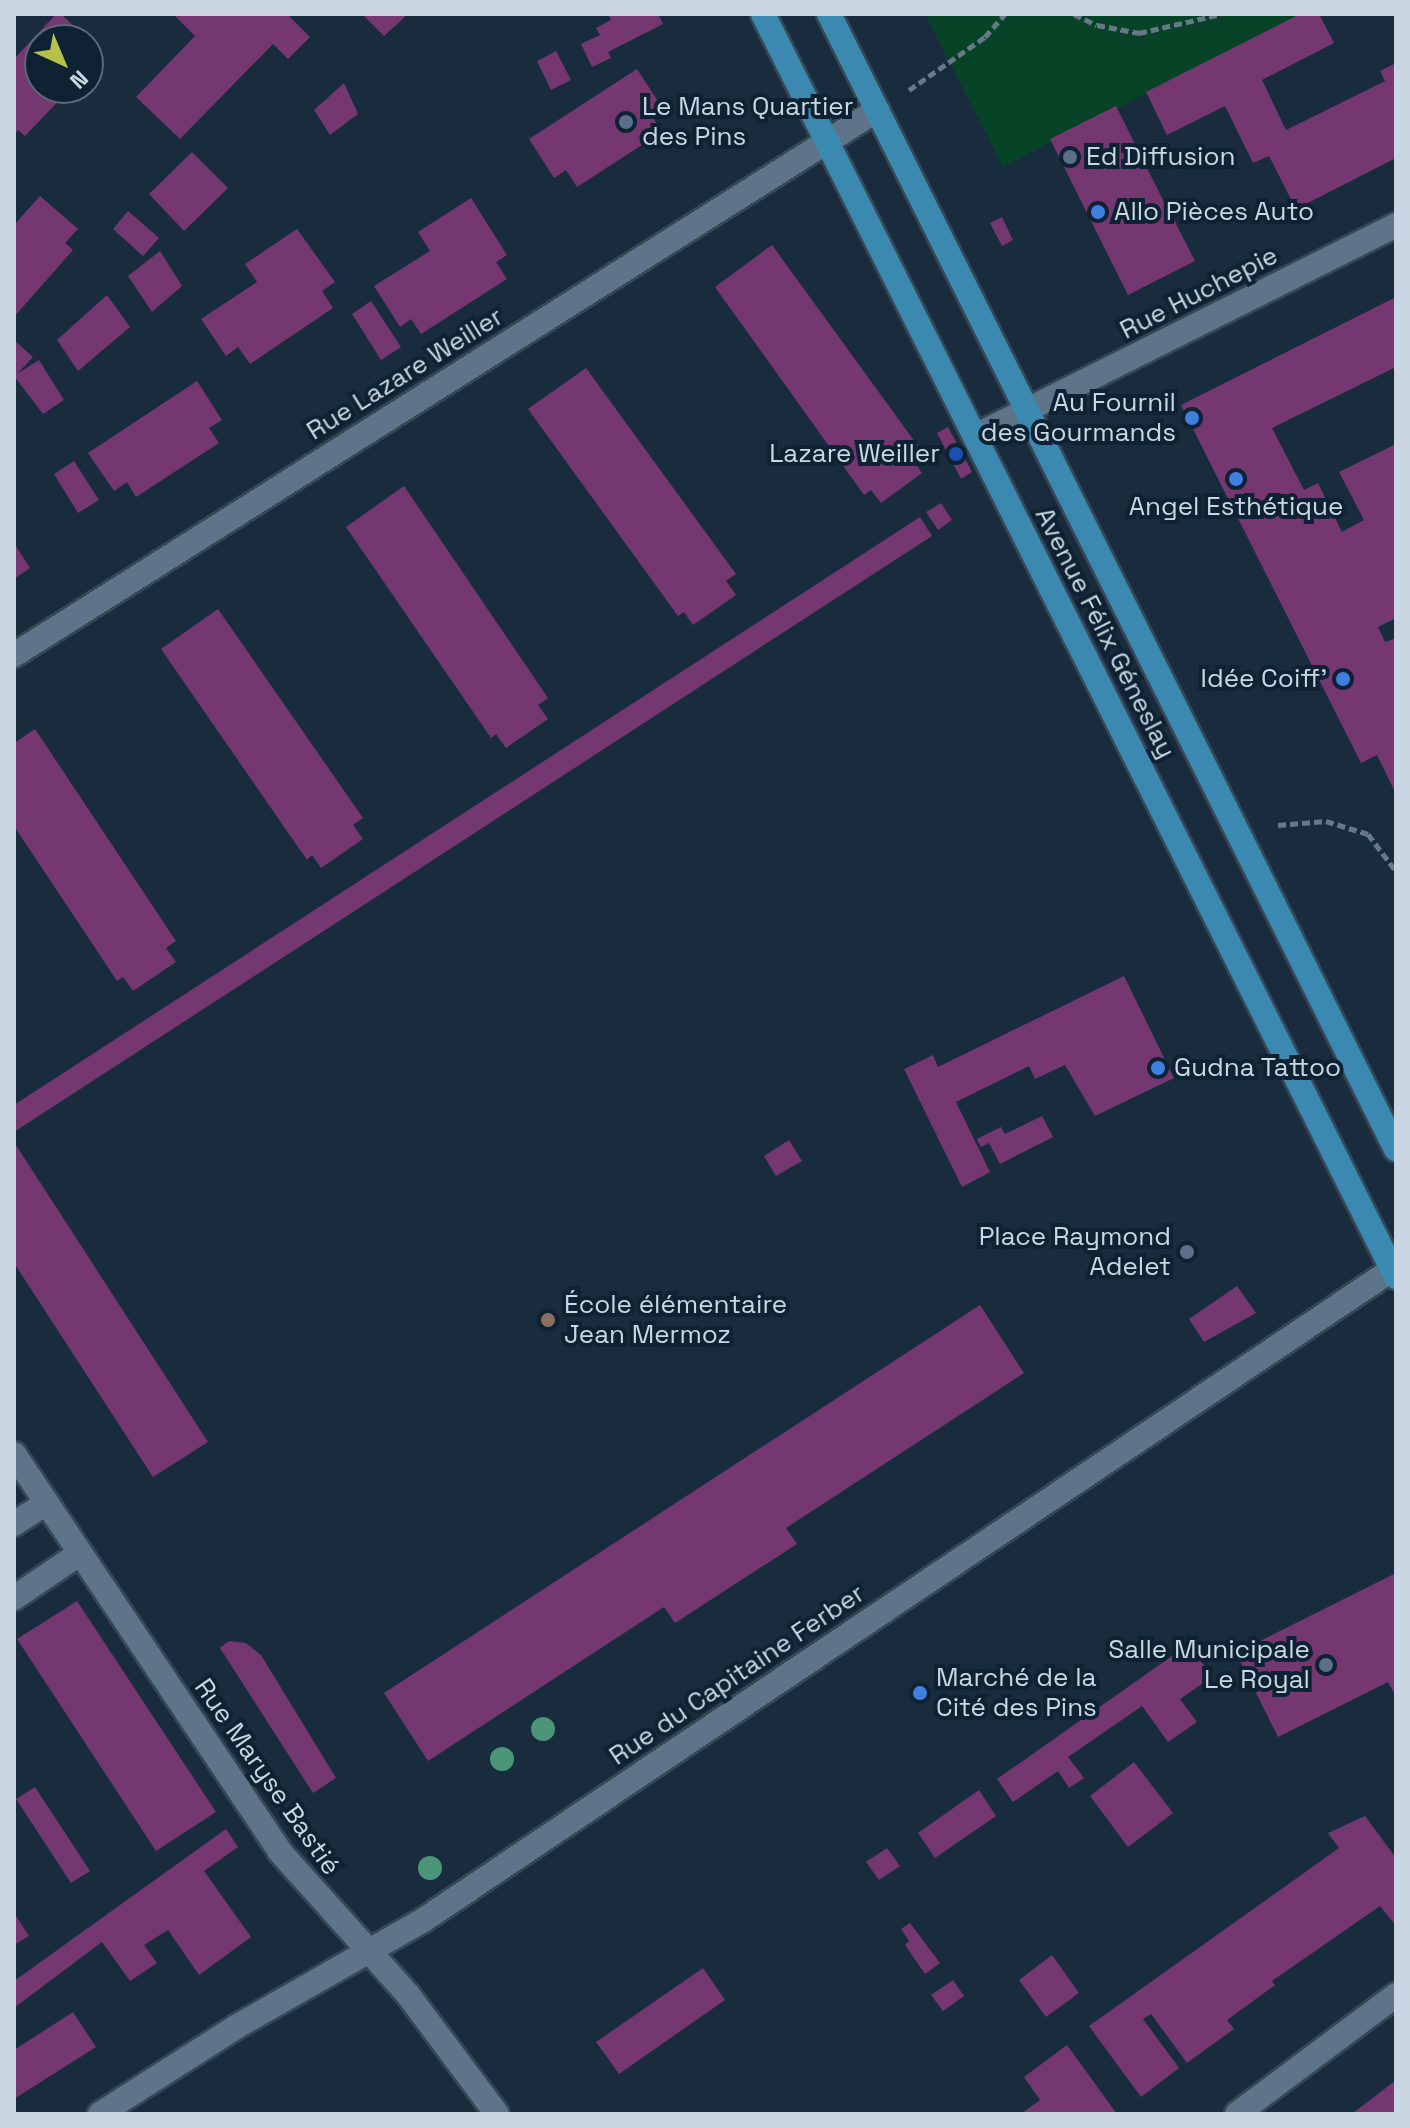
<!DOCTYPE html>
<meta charset="utf-8">
<style>
body{margin:0}
#map{position:relative;width:1410px;height:2128px;overflow:hidden;background:#182c3e;font-family:"Space Grotesk",sans-serif}
div>[style]{position:absolute}
[style*='--x']{left:calc(var(--x)*1px);top:calc(var(--y)*1px);width:calc(var(--w)*1px);rotate:calc(var(--a)*1deg)}
.green>*{inset:0;background:#074326}
.building>*{inset:0;background:#753770}
.path>*{height:5px;margin-top:-2.5px;transform-origin:0;background:repeating-linear-gradient(90deg,#687888 0 8px,transparent 0 12px)}
.roads{filter:drop-shadow(2px 0 #364756) drop-shadow(-2px 0 #364756) drop-shadow(0 2px #364756) drop-shadow(0 -2px #364756)}
.minor>*{height:24px;margin:-12px;padding:0 12px;transform-origin:12px;border-radius:12px;background:#5d7489}
.major>*{height:24px;margin:-12px;padding:0 12px;transform-origin:12px;border-radius:12px;background:#3b89b1}
.trees>*{width:24px;height:24px;margin:-12px;border-radius:50%;background:#4b9678}
.dots>*{width:22px;height:22px;translate:-50% -50%;box-sizing:border-box;border:4px solid #0e2233;border-radius:50%}
span{translate:-50% -50%;white-space:nowrap;text-align:center;line-height:1.15;-webkit-text-stroke:8px #0e2233;paint-order:stroke}
.poi-label{font-size:26px;color:#cad7e3}
.left{translate:0 -50%;text-align:left}
.right{translate:-100% -50%;text-align:right}
.street-label{font-size:26px;color:#cad7e3}
.frame{position:absolute;inset:0;border:16px solid #cad7e3;pointer-events:none}
.north{position:absolute;left:24px;top:24px;width:80px;height:80px;box-sizing:border-box;background:#0e2233;border:2px solid #596a79;border-radius:50%;rotate:136deg;font-size:22px;font-weight:700;line-height:32px;text-align:center;color:#cad7e3}
.north::after{content:'';display:block;margin:auto;width:28px;height:36px;background:#b6c149;clip-path:polygon(50% 0,100% 100%,50% 72%,0 100%)}
</style>
<div id="map">
<div class="green">
<div style="clip-path:polygon(925px 14px,1300px 14px,1003px 167px)"></div>
</div>
<div class="building">
<div style="clip-path:polygon(56px 14px,61px 14px,92px 44px,88px 49px,88px 40px,40px 40px,40px 88px,71px 88px,25px 136px,18px 130px,14px 134px,14px 59px)"></div>
<div style="clip-path:polygon(173px 14px,287px 14px,310px 37px,288px 59px,273px 44px,180px 139px,136px 97px,195px 36px)"></div>
<div style="clip-path:polygon(362px 14px,404px 14px,405px 17px,384px 36px)"></div>
<div style="clip-path:polygon(608px 14px,658px 14px,663px 24px,608px 52px,611px 58px,592px 67px,581px 44px,600px 35px,596px 28px,611px 20px)"></div>
<div style="clip-path:polygon(1300px 14px,1319px 14px,1334px 43px,1262px 80px,1286px 130px,1385px 81px,1380px 71px,1396px 63px,1396px 158px,1296px 209px,1269px 156px,1253px 163px,1225px 106px,1167px 135px,1146px 92px)"></div>
<div style="clip-path:polygon(556px 51px,571px 80px,551px 90px,537px 61px)"></div>
<div style="clip-path:polygon(637px 69px,661px 106px,650px 113px,662px 132px,577px 187px,566px 170px,554px 178px,529px 139px)"></div>
<div style="clip-path:polygon(344px 83px,358px 114px,330px 135px,314px 110px)"></div>
<div style="clip-path:polygon(1116px 106px,1166px 206px,1178px 200px,1184px 211px,1172px 216px,1195px 261px,1128px 295px,1050px 139px)"></div>
<div style="clip-path:polygon(192px 152px,228px 188px,184px 231px,149px 194px)"></div>
<div style="clip-path:polygon(40px 196px,78px 229px,65px 243px,73px 250px,14px 317px,14px 225px)"></div>
<div style="clip-path:polygon(471px 198px,507px 255px,496px 262px,507px 279px,421px 334px,411px 319px,400px 327px,374px 286px,430px 251px,418px 232px)"></div>
<div style="clip-path:polygon(128px 211px,159px 238px,143px 256px,113px 229px)"></div>
<div style="clip-path:polygon(1002px 217px,1013px 240px,1002px 246px,990px 223px)"></div>
<div style="clip-path:polygon(297px 229px,335px 282px,322px 291px,333px 308px,250px 364px,238px 347px,226px 356px,201px 319px,257px 282px,245px 264px)"></div>
<div style="clip-path:polygon(772px 245px,923px 453px,913px 460px,922px 473px,881px 503px,871px 490px,864px 495px,715px 287px)"></div>
<div style="clip-path:polygon(160px 251px,182px 286px,152px 312px,128px 276px)"></div>
<div style="clip-path:polygon(107px 295px,130px 327px,78px 371px,57px 340px)"></div>
<div style="clip-path:polygon(1396px 297px,1396px 367px,1272px 428px,1304px 490px,1318px 483px,1342px 532px,1364px 520px,1339px 472px,1396px 444px,1396px 618px,1378px 627px,1385px 642px,1394px 639px,1396px 643px,1396px 794px,1377px 755px,1361px 763px,1181px 405px)"></div>
<div style="clip-path:polygon(371px 301px,401px 347px,381px 360px,352px 314px)"></div>
<div style="clip-path:polygon(14px 340px,33px 357px,17px 374px,39px 360px,64px 400px,43px 414px,14px 376px)"></div>
<div style="clip-path:polygon(586px 368px,736px 574px,726px 581px,736px 595px,693px 625px,684px 612px,678px 616px,528px 409px)"></div>
<div style="clip-path:polygon(197px 381px,222px 420px,209px 428px,219px 443px,136px 497px,127px 482px,114px 491px,88px 453px)"></div>
<div style="clip-path:polygon(948px 427px,972px 472px,961px 479px,937px 433px)"></div>
<div style="clip-path:polygon(74px 461px,99px 500px,78px 513px,54px 474px)"></div>
<div style="clip-path:polygon(404px 486px,548px 698px,538px 705px,548px 719px,506px 748px,496px 734px,491px 738px,346px 527px)"></div>
<div style="clip-path:polygon(941px 503px,952px 520px,938px 530px,926px 512px)"></div>
<div style="clip-path:polygon(920px 517px,932px 536px,14px 1132px,14px 1105px)"></div>
<div style="clip-path:polygon(14px 543px,30px 568px,14px 579px)"></div>
<div style="clip-path:polygon(218px 609px,363px 818px,353px 825px,363px 839px,321px 868px,312px 855px,307px 860px,161px 649px)"></div>
<div style="clip-path:polygon(35px 729px,176px 941px,166px 948px,176px 962px,133px 991px,123px 977px,117px 981px,14px 826px,14px 743px)"></div>
<div style="clip-path:polygon(1124px 976px,1174px 1078px,1095px 1116px,1065px 1065px,1035px 1079px,1029px 1066px,956px 1102px,990px 1172px,962px 1187px,904px 1069px,933px 1055px,938px 1067px)"></div>
<div style="clip-path:polygon(1042px 1116px,1053px 1137px,1000px 1164px,989px 1143px,981px 1147px,977px 1139px,1001px 1127px,1005px 1134px)"></div>
<div style="clip-path:polygon(789px 1140px,802px 1161px,776px 1176px,764px 1156px)"></div>
<div style="clip-path:polygon(14px 1142px,208px 1442px,153px 1477px,14px 1263px)"></div>
<div style="clip-path:polygon(1237px 1286px,1256px 1313px,1204px 1342px,1189px 1319px)"></div>
<div style="clip-path:polygon(980px 1305px,1024px 1373px,786px 1528px,797px 1544px,675px 1623px,664px 1607px,428px 1761px,384px 1693px)"></div>
<div style="clip-path:polygon(1396px 1573px,1396px 1697px,1388px 1682px,1278px 1737px,1236px 1653px)"></div>
<div style="clip-path:polygon(77px 1601px,216px 1812px,156px 1851px,17px 1639px)"></div>
<div style="clip-path:polygon(229px 1641px,246px 1643px,261px 1655px,336px 1778px,313px 1793px,220px 1648px)"></div>
<div style="clip-path:polygon(1189px 1644px,1212px 1677px,1180px 1699px,1197px 1722px,1168px 1742px,1142px 1706px,1068px 1757px,1084px 1778px,1069px 1788px,1058px 1771px,1013px 1802px,997px 1779px)"></div>
<div style="clip-path:polygon(1134px 1762px,1173px 1813px,1128px 1847px,1090px 1796px)"></div>
<div style="clip-path:polygon(35px 1787px,90px 1871px,71px 1883px,16px 1799px)"></div>
<div style="clip-path:polygon(979px 1790px,996px 1816px,935px 1858px,918px 1833px)"></div>
<div style="clip-path:polygon(1365px 1816px,1396px 1858px,1396px 1926px,1380px 1906px,1272px 1981px,1275px 1985px,1227px 2020px,1234px 2029px,1187px 2063px,1151px 2014px,1143px 2019px,1179px 2068px,1141px 2097px,1089px 2026px,1339px 1848px,1328px 1833px)"></div>
<div style="clip-path:polygon(226px 1829px,238px 1847px,204px 1871px,251px 1937px,199px 1975px,168px 1930px,144px 1945px,157px 1963px,130px 1981px,102px 1942px,14px 2008px,14px 1981px)"></div>
<div style="clip-path:polygon(887px 1848px,900px 1866px,879px 1880px,866px 1862px)"></div>
<div style="clip-path:polygon(14px 1913px,29px 1936px,14px 1945px)"></div>
<div style="clip-path:polygon(910px 1923px,940px 1963px,925px 1974px,905px 1945px,909px 1941px,901px 1929px)"></div>
<div style="clip-path:polygon(1052px 1955px,1079px 1993px,1046px 2017px,1019px 1980px)"></div>
<div style="clip-path:polygon(703px 1968px,725px 2000px,619px 2074px,596px 2042px)"></div>
<div style="clip-path:polygon(953px 1980px,964px 1996px,943px 2011px,931px 1995px)"></div>
<div style="clip-path:polygon(73px 2012px,96px 2047px,14px 2099px,14px 2050px)"></div>
<div style="clip-path:polygon(1067px 2045px,1117px 2114px,1021px 2114px,1040px 2100px,1024px 2077px)"></div>
<div style="clip-path:polygon(1396px 2080px,1396px 2114px,1351px 2114px,1365px 2104px)"></div>
</div>
<div class="path">
<div style="--x:1074;--y:14;--w:25;--a:26"></div>
<div style="--x:1097;--y:25;--w:43;--a:10.8"></div>
<div style="--x:1139;--y:33;--w:84;--a:-13"></div>
<div style="--x:909;--y:90;--w:93;--a:-34.9"></div>
<div style="--x:985;--y:37;--w:30;--a:-49"></div>
<div style="--x:1278;--y:825;--w:48;--a:-4.8"></div>
<div style="--x:1326;--y:821;--w:44;--a:17.2"></div>
<div style="--x:1368;--y:834;--w:46;--a:52.9"></div>
</div>
<div class="roads">
<div class="minor">
<div style="--x:975;--y:436;--w:471;--a:-26.6"></div>
<div style="--x:14;--y:655;--w:1021;--a:-32.27"></div>
<div style="--x:14;--y:1454;--w:479;--a:56.2"></div>
<div style="--x:280;--y:1852;--w:193;--a:48.1"></div>
<div style="--x:409;--y:1996;--w:147;--a:53.3"></div>
<div style="--x:14;--y:1524;--w:38;--a:-33"></div>
<div style="--x:14;--y:1598;--w:78;--a:-34.1"></div>
<div style="--x:100;--y:2114;--w:161;--a:-32.6"></div>
<div style="--x:236;--y:2027;--w:214;--a:-29.7"></div>
<div style="--x:422;--y:1921;--w:1173;--a:-33.88"></div>
<div style="--x:1237;--y:2114;--w:199;--a:-36.8"></div>
</div>
<div class="major">
<div style="--x:763;--y:14;--w:1413;--a:63.38"></div>
<div style="--x:829;--y:14;--w:1269;--a:63.46"></div>
</div>
</div>
<div class="trees">
<div style="left:543px;top:1729px"></div>
<div style="left:502px;top:1759px"></div>
<div style="left:430px;top:1868px"></div>
</div>
<div class="dots">
<div style="left:626px;top:122px;background:#5c6f8a"></div>
<div style="left:1070px;top:157px;background:#5c6f8a"></div>
<div style="left:1098px;top:212px;background:#3f7fe0"></div>
<div style="left:1192px;top:418px;background:#3f7fe0"></div>
<div style="left:956px;top:454px;background:#1a4fb4"></div>
<div style="left:1236px;top:479px;background:#3f7fe0"></div>
<div style="left:1343px;top:679px;background:#3f7fe0"></div>
<div style="left:1158px;top:1068px;background:#3f7fe0"></div>
<div style="left:1187px;top:1252px;background:#5c6f8a"></div>
<div style="left:548px;top:1320px;background:#8d6e63"></div>
<div style="left:1326px;top:1665px;background:#5c6f8a"></div>
<div style="left:920px;top:1693px;background:#3f7fe0"></div>
</div>
<div class="poi-label">
<span class="left" style="left:642px;top:122px">Le Mans Quartier<br>des Pins</span>
<span class="left" style="left:1086px;top:157px">Ed Diffusion</span>
<span class="left" style="left:1114px;top:212px">Allo Pièces Auto</span>
<span class="right" style="left:1176px;top:418px">Au Fournil<br>des Gourmands</span>
<span class="right" style="left:940px;top:454px">Lazare Weiller</span>
<span style="left:1236px;top:507px">Angel Esthétique</span>
<span class="right" style="left:1327px;top:679px">Idée Coiff'</span>
<span class="left" style="left:1174px;top:1068px">Gudna Tattoo</span>
<span class="right" style="left:1171px;top:1252px">Place Raymond<br>Adelet</span>
<span class="left" style="left:564px;top:1320px">École élémentaire<br>Jean Mermoz</span>
<span class="right" style="left:1310px;top:1665px">Salle Municipale<br>Le Royal</span>
<span class="left" style="left:936px;top:1693px">Marché de la<br>Cité des Pins</span>
</div>
<div class="street-label">
<span style="left:1199px;top:293px;rotate:-27deg">Rue Huchepie</span>
<span style="left:405px;top:374px;rotate:-32deg">Rue Lazare Weiller</span>
<span style="left:1105px;top:633px;rotate:63deg">Avenue Félix Géneslay</span>
<span style="left:737px;top:1675px;rotate:-34deg">Rue du Capitaine Ferber</span>
<span style="left:267px;top:1777px;rotate:55deg">Rue Maryse Bastié</span>
</div>
<div class="frame"></div>
<div class="north">N</div>
</div>
